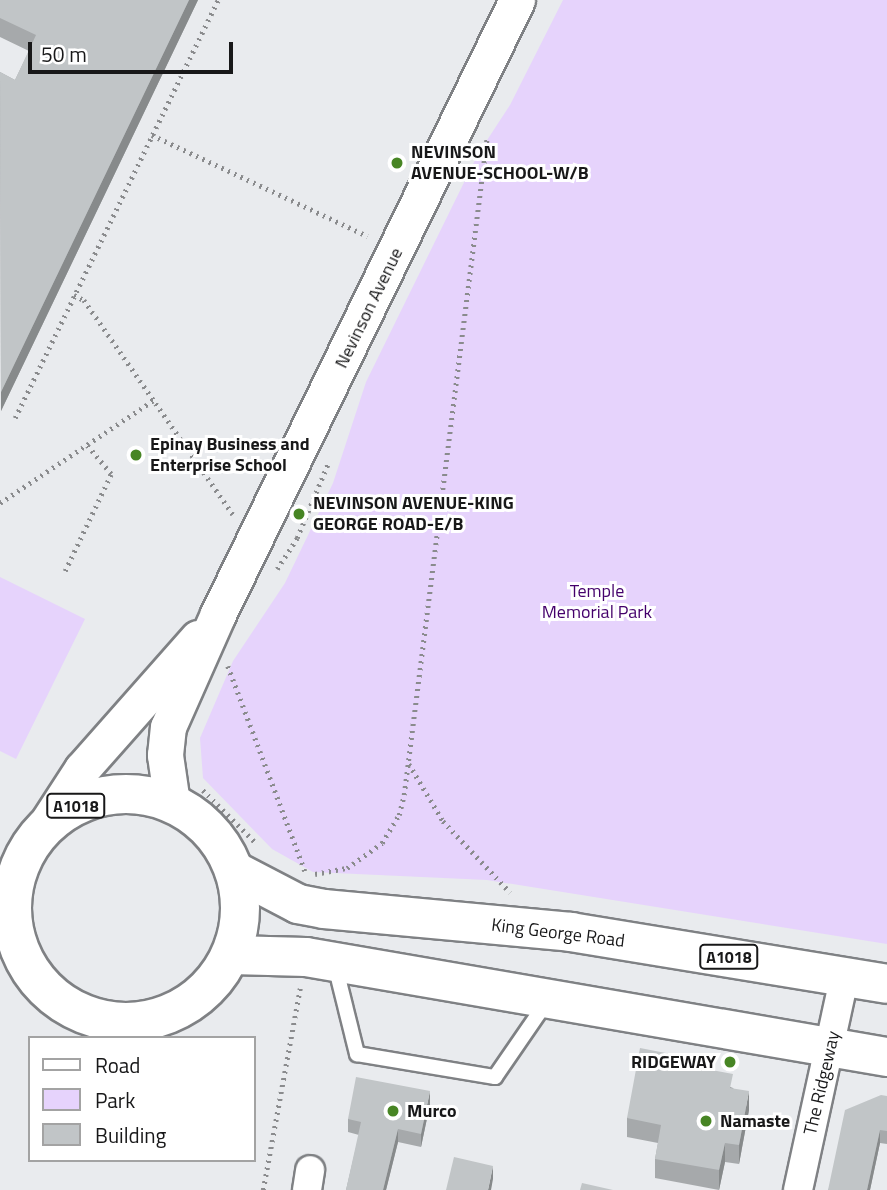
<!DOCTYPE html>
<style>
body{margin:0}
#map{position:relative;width:887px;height:1190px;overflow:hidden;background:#e9ebee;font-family:"Titillium Web",sans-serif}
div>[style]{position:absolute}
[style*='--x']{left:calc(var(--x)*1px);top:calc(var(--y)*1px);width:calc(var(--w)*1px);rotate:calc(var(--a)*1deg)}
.green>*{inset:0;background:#e6d3fc}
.path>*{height:4.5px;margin-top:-2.25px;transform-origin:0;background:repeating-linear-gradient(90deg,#8a8b8d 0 2px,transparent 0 7px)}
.roads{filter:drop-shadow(2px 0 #7f8184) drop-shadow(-2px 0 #7f8184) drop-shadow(0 2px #7f8184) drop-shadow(0 -2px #7f8184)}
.service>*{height:14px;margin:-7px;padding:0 7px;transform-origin:7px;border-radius:7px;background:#fff}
.minor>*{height:28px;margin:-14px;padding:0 14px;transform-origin:14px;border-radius:14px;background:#fff}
.tertiary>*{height:35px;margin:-17.5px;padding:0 17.5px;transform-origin:17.5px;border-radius:17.5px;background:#fff}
.trunk>*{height:38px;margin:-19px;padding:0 19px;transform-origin:19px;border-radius:19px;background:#fff}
.trunk>.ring{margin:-19px;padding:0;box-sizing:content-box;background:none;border:38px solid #fff;border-radius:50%}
.wall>*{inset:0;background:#a6a9ab}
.shaded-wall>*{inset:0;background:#878a8b}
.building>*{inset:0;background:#c1c5c7}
.dots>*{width:19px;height:19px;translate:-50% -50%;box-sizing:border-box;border:4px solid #fff;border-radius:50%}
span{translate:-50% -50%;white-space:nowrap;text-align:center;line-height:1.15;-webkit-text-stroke:6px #fff;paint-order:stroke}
.shield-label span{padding:2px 5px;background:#fff;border:2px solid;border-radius:5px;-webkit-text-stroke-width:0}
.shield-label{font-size:16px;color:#181819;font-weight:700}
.poi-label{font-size:18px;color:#181819;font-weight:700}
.left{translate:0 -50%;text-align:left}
.right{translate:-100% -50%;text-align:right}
.street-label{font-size:18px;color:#181819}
.park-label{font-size:18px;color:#44006b}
.legend{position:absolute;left:28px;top:1036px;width:228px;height:126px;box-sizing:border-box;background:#fff;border:2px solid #a3a3a3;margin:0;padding:9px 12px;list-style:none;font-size:21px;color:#181819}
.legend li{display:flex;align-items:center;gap:14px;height:35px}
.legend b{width:35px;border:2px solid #a3a3a3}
.scale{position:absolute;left:28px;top:42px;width:205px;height:32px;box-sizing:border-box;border:4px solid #181819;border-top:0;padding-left:9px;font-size:21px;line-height:24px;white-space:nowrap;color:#181819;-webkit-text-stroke:5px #fff;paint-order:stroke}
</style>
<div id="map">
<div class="green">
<div style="clip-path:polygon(563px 0,887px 0,887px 944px,487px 880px,313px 872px,272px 849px,203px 778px,200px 738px,233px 661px,285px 583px,333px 483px,366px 382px,478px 154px,510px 105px)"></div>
<div style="clip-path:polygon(0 577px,85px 619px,16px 759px,0 751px)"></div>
</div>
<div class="path">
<div style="--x:152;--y:135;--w:238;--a:25.1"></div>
<div style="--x:74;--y:295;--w:11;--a:27"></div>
<div style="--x:84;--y:300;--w:261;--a:55.2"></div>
<div style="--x:15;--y:418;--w:465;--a:-64.1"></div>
<div style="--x:0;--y:503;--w:185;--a:-33.8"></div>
<div style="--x:277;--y:569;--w:37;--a:-57"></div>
<div style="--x:297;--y:538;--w:83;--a:-67.4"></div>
<div style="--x:65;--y:571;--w:107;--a:-64.6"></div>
<div style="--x:111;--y:474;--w:38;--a:-130"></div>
<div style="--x:228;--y:666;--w:219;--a:69.4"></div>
<div style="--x:409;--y:764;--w:66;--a:59.2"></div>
<div style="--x:443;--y:821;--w:98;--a:46.7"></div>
<div style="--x:203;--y:790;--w:75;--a:45"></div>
<div style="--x:315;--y:874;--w:33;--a:-11"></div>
<div style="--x:347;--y:868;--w:43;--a:-35.5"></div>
<div style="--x:382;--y:843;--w:33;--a:-59"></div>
<div style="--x:399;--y:815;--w:21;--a:-76"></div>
<div style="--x:404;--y:795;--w:663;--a:-82.81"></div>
<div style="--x:263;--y:1190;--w:205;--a:-79.6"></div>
</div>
<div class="roads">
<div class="service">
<div style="--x:335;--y:965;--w:92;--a:76.1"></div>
<div style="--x:357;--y:1054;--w:140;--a:9.5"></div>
<div style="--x:495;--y:1077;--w:93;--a:-55.5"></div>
</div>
<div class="minor">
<div style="--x:307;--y:1190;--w:20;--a:-81"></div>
<div style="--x:798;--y:1190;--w:220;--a:-77.7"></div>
</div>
<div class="tertiary">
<div style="--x:172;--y:803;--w:49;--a:-98.3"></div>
<div style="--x:165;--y:755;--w:28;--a:-84"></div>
<div style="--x:168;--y:727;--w:124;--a:-66.1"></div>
<div style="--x:218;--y:614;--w:683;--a:-64.04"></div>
<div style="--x:43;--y:829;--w:72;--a:-57"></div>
<div style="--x:82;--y:769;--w:175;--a:-48.5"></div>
</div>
<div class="trunk">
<div class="ring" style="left:12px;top:794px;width:190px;height:190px"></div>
<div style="--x:235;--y:871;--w:71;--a:27.6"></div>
<div style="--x:298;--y:904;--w:26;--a:11"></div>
<div style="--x:324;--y:909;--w:248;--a:5.3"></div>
<div style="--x:571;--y:932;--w:320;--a:9.3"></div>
<div style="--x:232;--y:955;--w:74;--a:1.5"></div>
<div style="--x:306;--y:957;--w:590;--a:9.77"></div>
</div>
</div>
<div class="wall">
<div style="clip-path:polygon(0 0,198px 0,1px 411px,0 72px,15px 80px,29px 51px,0 37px)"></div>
<div style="clip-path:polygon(676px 1064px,733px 1088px,749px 1110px,739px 1164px,725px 1162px,719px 1190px,655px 1178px,655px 1159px,658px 1143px,627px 1137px,627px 1118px)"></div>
<div style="clip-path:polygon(887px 1096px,887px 1144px,880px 1143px,870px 1190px,828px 1190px)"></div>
<div style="clip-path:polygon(430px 1104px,421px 1147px,398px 1142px,386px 1190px,346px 1190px,359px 1135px,348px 1132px,348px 1119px)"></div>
</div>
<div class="shaded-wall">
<div style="clip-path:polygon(189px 0,198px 0,1px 411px,1px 392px)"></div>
<div style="clip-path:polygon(430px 1091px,430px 1104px,421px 1147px,421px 1134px)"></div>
<div style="clip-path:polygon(749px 1091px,749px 1110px,739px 1164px,739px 1145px)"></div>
<div style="clip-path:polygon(398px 1129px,398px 1142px,386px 1190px,383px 1190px)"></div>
<div style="clip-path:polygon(880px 1130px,880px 1143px,870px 1190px,867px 1190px)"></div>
<div style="clip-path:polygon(725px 1143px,725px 1162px,719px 1190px,719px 1170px)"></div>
<div style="clip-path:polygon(493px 1166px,493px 1179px,491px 1190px,488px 1190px)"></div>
</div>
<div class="building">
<div style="clip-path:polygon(0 0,189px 0,1px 392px,0 72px,15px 80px,36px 35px,0 18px)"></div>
<div style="clip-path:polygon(640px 1048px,676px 1055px,674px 1063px,733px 1074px,730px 1088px,749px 1091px,739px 1145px,725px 1143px,719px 1170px,655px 1159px,661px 1125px,627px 1118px)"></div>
<div style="clip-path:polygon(356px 1077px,430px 1091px,421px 1134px,398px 1129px,383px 1190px,346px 1190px,361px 1122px,348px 1119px)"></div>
<div style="clip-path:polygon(881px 1095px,887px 1096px,887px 1131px,880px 1130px,867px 1190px,828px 1190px,845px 1110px)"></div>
<div style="clip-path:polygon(454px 1157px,493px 1166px,488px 1190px,446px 1190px)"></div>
<div style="clip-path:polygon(582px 1183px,613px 1190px,580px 1190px)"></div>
</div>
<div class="dots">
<div style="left:397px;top:163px;background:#478524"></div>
<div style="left:136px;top:455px;background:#478524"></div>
<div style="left:299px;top:514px;background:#478524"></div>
<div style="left:730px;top:1062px;background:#478524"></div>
<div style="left:393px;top:1111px;background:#478524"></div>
<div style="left:706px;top:1121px;background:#478524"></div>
</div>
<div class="shield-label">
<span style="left:76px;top:806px">A1018</span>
<span style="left:729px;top:957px">A1018</span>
</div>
<div class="poi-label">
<span class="left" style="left:411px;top:163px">NEVINSON<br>AVENUE-SCHOOL-W/B</span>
<span class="left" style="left:150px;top:455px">Epinay Business and<br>Enterprise School</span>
<span class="left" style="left:313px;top:514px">NEVINSON AVENUE-KING<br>GEORGE ROAD-E/B</span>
<span class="right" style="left:716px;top:1062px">RIDGEWAY</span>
<span class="left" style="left:407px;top:1111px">Murco</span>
<span class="left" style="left:720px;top:1121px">Namaste</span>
</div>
<div class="street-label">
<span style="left:369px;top:308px;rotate:-64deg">Nevinson Avenue</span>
<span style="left:558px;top:933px;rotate:7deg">King George Road</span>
<span style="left:822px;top:1083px;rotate:-77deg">The Ridgeway</span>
</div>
<div class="park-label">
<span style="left:597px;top:602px">Temple<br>Memorial Park</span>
</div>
<ul class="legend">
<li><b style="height:9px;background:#fff"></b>Road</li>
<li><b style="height:19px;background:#e6d3fc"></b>Park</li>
<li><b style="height:19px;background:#c1c5c7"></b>Building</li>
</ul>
<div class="scale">50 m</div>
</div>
